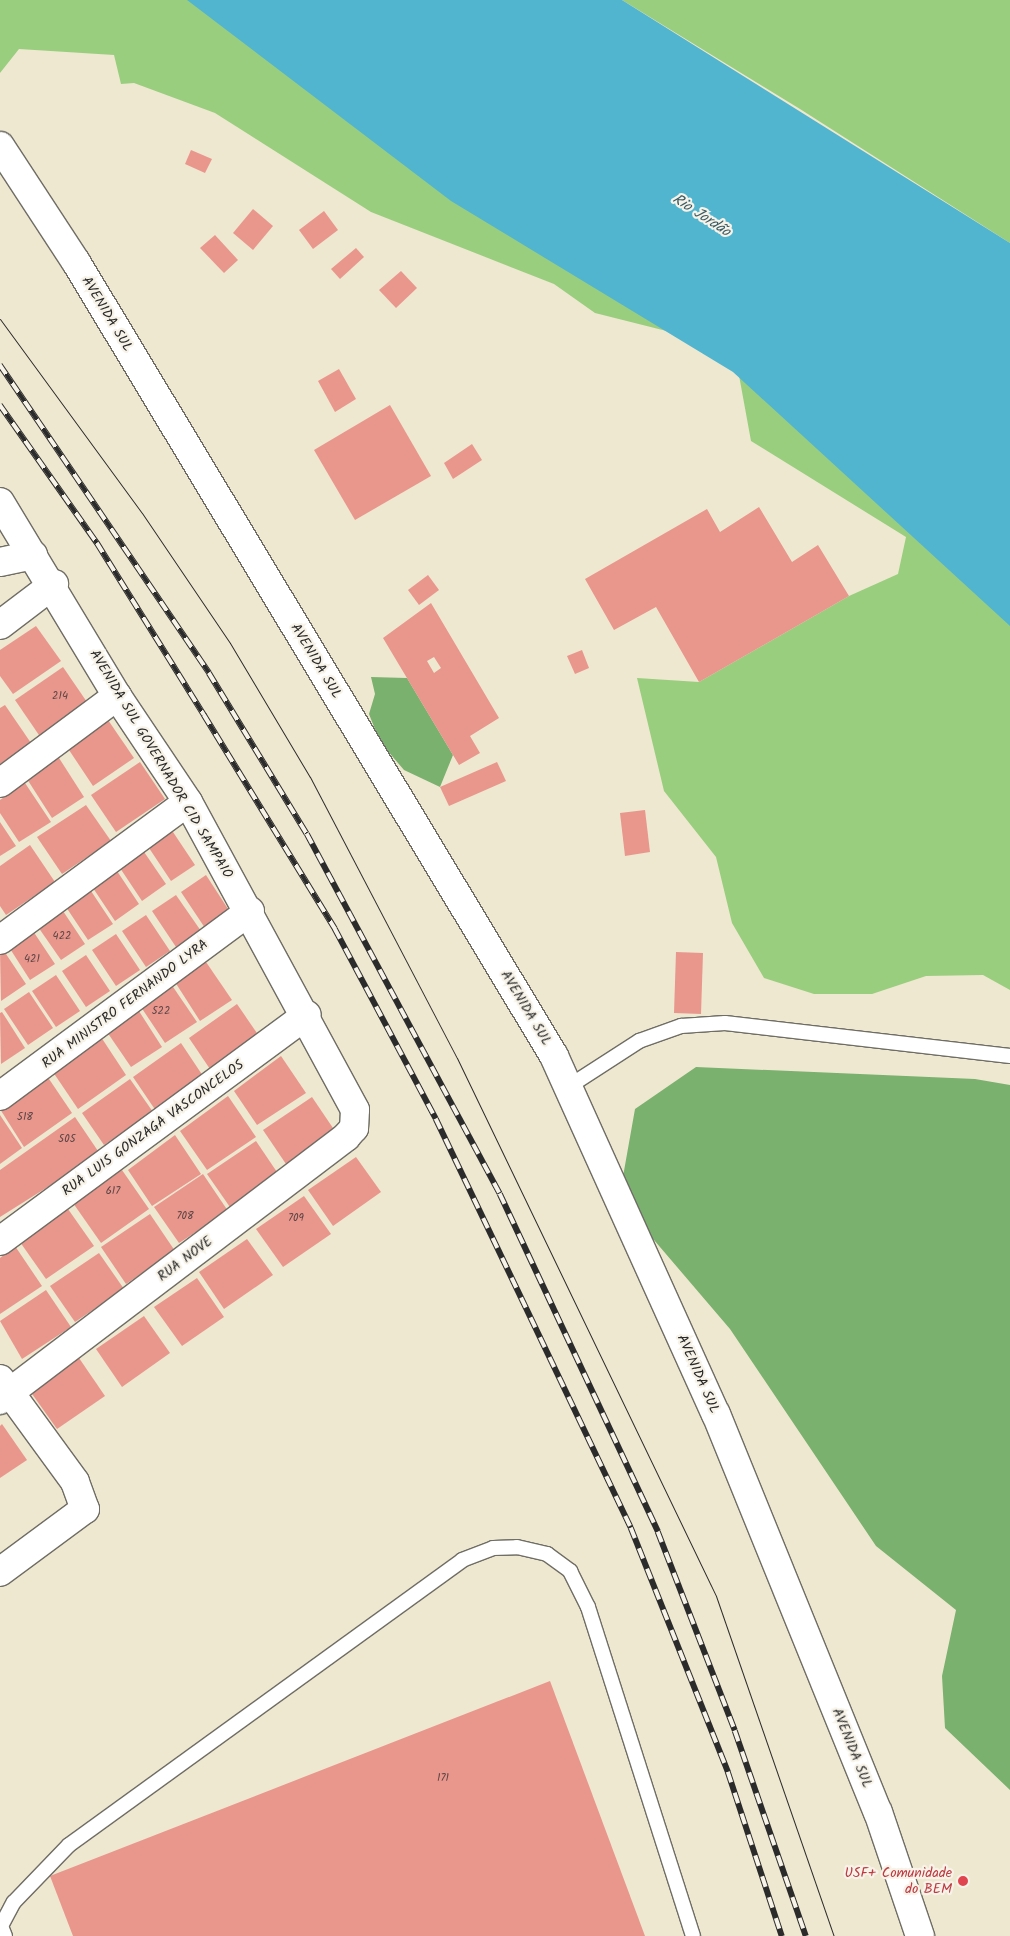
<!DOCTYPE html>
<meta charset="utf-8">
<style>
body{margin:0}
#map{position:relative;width:1010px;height:1936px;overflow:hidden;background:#eee8d0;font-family:Kalam,sans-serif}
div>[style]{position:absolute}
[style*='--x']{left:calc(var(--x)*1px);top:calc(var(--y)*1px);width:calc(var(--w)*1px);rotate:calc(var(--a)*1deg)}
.green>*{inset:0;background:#99ce7f}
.forest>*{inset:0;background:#7ab16e}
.water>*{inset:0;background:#52b5d0}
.building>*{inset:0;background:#e9968d}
.roads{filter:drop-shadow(1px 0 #6f6d65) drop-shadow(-1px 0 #6f6d65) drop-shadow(0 1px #6f6d65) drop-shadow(0 -1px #6f6d65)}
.lane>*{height:14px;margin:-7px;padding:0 7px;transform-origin:7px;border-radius:7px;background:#fff}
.street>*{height:28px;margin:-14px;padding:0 14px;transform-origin:14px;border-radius:14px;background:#fff}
.tram>*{height:1px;margin:-0.5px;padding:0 0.5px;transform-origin:0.5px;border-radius:0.5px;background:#2b2b2b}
.rail>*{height:5.5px;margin-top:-2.75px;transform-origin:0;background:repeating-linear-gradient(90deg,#f7f3e8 0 11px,#2b2b2b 0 22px);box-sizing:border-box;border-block:1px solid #2b2b2b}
.dots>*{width:14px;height:14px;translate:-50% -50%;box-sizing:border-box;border:2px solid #f7f3e8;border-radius:50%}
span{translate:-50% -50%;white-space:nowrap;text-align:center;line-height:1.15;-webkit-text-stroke:4.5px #f7f3e8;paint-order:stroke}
.number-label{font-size:11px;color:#5a4644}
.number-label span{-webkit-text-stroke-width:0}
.street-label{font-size:14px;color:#2b2b2b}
.health-label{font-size:14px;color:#be3a42}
.right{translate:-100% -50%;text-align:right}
.water-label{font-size:15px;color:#395b65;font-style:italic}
</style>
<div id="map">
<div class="green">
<div style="clip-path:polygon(0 0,264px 0,1010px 548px,1010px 990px,983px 975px,926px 976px,872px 994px,814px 994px,764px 978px,732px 923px,716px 857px,664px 791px,637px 678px,699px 682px,849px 596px,898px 574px,906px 537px,751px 441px,734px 348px,595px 313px,554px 284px,371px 212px,215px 113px,134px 83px,121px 84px,114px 55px,19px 49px,0 73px)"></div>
<div style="clip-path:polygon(622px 0,1010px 0,1010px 243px,800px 109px)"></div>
</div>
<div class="forest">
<div style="clip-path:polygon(371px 677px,407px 678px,453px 755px,440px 787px,404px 770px,380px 742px,369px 714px,375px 694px)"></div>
<div style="clip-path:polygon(696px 1067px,975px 1079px,1010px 1085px,1010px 1790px,945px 1728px,942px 1676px,956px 1610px,876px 1546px,730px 1329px,619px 1199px,635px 1109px)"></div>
</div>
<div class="water">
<div style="clip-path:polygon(187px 0,622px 0,1010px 243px,1010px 626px,733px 372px,451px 201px)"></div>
</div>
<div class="building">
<div style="clip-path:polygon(191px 150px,212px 159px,205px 173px,185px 164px)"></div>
<div style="clip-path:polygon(253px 209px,273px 226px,253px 250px,233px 233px)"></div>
<div style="clip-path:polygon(324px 211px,338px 230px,313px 249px,299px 230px)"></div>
<div style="clip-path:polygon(215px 235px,238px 260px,224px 273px,200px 248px)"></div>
<div style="clip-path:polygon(356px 248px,364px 257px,340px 279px,331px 269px)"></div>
<div style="clip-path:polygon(401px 271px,417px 288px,396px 308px,379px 290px)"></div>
<div style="clip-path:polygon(339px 369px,356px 399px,335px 412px,318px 381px)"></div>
<div style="clip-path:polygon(390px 405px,431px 476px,355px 520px,314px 450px)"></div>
<div style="clip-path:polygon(472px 444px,482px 460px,453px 479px,444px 463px)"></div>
<div style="clip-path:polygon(759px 507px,792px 562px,818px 545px,849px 596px,699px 682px,656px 607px,614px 630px,585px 579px,707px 509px,720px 532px)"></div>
<div style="clip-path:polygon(428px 575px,439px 590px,419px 605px,408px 590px)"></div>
<div style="clip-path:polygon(evenodd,431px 603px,499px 718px,470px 736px,480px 753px,459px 765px,383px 638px,431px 603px,434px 657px,441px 668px,434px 673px,427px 661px,434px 657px)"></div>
<div style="clip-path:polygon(36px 626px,61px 661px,13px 694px,0 676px,0 650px)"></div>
<div style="clip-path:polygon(582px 650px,589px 668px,575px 674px,567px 656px)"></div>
<div style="clip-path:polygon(63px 667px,89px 705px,41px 738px,15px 700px)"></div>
<div style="clip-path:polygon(5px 705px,31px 743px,0 764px,0 708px)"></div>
<div style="clip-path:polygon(108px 720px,134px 758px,93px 786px,67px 747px)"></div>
<div style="clip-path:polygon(59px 758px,84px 797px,52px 818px,27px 779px)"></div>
<div style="clip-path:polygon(140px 762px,165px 799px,116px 832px,91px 795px)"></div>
<div style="clip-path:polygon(497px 762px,506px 781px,449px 806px,440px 787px)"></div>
<div style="clip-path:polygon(25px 783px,51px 822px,19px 842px,0 813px,0 800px)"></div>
<div style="clip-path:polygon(86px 805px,111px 841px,62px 874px,37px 837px)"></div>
<div style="clip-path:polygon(645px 810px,650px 852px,625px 856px,620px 813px)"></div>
<div style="clip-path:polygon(0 822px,16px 846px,0 856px)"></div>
<div style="clip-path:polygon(171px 829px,195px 865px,171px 881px,147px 845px)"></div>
<div style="clip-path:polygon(30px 845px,55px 882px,6px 915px,0 906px,0 866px)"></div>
<div style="clip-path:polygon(142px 849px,166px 884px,142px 901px,118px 865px)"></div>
<div style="clip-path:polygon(115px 868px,139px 904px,115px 921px,91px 885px)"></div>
<div style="clip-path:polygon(206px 875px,230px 912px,205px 928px,181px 892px)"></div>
<div style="clip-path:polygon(89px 888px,113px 924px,88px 940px,64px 904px)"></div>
<div style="clip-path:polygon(176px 895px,201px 931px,176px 947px,152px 911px)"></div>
<div style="clip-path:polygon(61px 908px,85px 944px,61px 960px,36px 924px)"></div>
<div style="clip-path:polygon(146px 915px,170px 951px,146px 967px,122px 931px)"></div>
<div style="clip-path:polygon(31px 928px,55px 964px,30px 980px,7px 944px)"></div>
<div style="clip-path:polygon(116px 934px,140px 970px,116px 986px,92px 950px)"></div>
<div style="clip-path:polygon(2px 948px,26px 984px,1px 1001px,0 949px)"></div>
<div style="clip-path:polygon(676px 952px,703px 953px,701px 1014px,674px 1013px)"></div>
<div style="clip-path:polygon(86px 955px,110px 991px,86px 1007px,62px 971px)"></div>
<div style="clip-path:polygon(206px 962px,232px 1000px,200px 1021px,175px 982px)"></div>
<div style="clip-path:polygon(56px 975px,80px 1011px,56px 1027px,32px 991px)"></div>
<div style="clip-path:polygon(171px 984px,197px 1022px,165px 1043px,139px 1004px)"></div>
<div style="clip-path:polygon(29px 992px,53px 1028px,28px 1045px,4px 1009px)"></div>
<div style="clip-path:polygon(237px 1004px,261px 1039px,212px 1072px,189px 1038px)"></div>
<div style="clip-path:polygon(137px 1008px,162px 1047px,131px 1067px,105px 1029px)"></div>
<div style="clip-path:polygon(2px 1012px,25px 1048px,1px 1064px,0 1013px)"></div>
<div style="clip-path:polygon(101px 1037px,126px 1075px,78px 1109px,53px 1072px)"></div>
<div style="clip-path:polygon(181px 1043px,205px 1079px,156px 1111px,133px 1077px)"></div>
<div style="clip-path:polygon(281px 1056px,306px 1093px,257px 1125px,234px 1091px)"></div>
<div style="clip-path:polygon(47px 1076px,72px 1113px,24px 1147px,0 1109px)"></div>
<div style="clip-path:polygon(130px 1079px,153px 1112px,104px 1145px,82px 1113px)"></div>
<div style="clip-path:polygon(228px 1096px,256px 1137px,207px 1170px,180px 1131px)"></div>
<div style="clip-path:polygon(312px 1097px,337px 1134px,288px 1167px,263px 1130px)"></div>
<div style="clip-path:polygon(0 1115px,22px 1148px,0 1164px)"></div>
<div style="clip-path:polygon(75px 1117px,100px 1154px,0 1217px,0 1170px)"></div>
<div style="clip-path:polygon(175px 1135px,201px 1174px,152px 1206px,128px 1170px)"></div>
<div style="clip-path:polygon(256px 1141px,281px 1178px,232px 1210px,207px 1174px)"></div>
<div style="clip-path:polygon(356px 1157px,381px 1192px,333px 1226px,308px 1190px)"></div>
<div style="clip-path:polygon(122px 1170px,149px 1209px,101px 1243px,73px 1203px)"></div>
<div style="clip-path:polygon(203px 1174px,228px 1211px,179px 1243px,154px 1207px)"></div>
<div style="clip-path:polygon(304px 1196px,331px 1234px,283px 1267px,256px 1229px)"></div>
<div style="clip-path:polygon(68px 1209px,94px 1246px,46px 1279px,20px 1242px)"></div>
<div style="clip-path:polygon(150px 1214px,175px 1251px,126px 1284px,101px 1247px)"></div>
<div style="clip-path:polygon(247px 1239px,273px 1275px,224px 1309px,199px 1272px)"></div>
<div style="clip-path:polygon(15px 1246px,42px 1286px,0 1314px,0 1258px)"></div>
<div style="clip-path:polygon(99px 1253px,124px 1289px,75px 1322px,50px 1286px)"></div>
<div style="clip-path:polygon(197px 1278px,224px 1317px,182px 1346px,154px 1307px)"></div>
<div style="clip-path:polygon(46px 1290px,71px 1327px,22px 1359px,0 1321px)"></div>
<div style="clip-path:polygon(144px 1316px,170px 1353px,122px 1387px,96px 1349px)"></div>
<div style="clip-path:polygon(79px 1358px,105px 1396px,57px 1429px,30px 1391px)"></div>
<div style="clip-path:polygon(2px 1424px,27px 1460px,0 1478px,0 1426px)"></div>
<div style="clip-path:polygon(550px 1681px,645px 1936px,73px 1936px,50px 1876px)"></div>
</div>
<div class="roads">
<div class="lane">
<div style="--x:568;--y:1087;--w:85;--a:-32.9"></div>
<div style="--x:639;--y:1041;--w:45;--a:-19.7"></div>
<div style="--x:681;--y:1026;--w:44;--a:-3.9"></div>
<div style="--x:725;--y:1023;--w:287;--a:6.6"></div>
<div style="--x:5;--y:1936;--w:11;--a:-112"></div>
<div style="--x:1;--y:1926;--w:27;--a:-62"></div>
<div style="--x:14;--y:1902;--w:79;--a:-46"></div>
<div style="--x:69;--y:1845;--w:485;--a:-35.9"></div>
<div style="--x:462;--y:1560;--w:33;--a:-21"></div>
<div style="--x:493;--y:1548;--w:24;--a:-2"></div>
<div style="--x:517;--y:1547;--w:31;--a:13"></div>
<div style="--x:547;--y:1554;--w:29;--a:36"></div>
<div style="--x:570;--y:1571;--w:40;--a:63.4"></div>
<div style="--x:588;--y:1607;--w:345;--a:72.3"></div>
</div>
<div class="street">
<div style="--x:0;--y:146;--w:139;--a:56.8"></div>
<div style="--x:76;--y:262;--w:927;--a:58.95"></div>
<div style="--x:554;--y:1056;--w:393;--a:65.7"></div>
<div style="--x:716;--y:1414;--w:430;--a:67.9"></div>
<div style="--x:878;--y:1812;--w:131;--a:71.3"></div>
<div style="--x:0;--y:502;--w:227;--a:58.9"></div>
<div style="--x:117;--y:696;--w:128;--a:56.2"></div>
<div style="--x:188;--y:802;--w:350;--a:61.5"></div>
<div style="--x:355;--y:1110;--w:18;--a:93"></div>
<div style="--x:354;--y:1128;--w:12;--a:132"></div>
<div style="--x:346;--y:1137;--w:435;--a:142.8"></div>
<div style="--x:0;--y:562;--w:34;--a:-12"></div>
<div style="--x:0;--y:625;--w:68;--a:-37.2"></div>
<div style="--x:0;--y:783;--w:146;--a:-36.6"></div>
<div style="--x:0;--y:940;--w:233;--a:-36.3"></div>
<div style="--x:0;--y:1096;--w:311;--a:-36.5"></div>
<div style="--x:0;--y:1241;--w:381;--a:-36.4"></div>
<div style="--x:0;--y:1379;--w:127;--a:53.9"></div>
<div style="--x:75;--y:1482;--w:29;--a:70"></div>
<div style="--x:85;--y:1509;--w:106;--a:143.5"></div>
</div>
</div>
<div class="tram">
<div style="--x:0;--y:319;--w:240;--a:53.8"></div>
<div style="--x:142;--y:513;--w:157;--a:55.9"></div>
<div style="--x:230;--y:643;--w:156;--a:59.2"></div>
<div style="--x:310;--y:777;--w:317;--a:62.4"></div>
<div style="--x:457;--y:1058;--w:597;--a:64.29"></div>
<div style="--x:716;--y:1596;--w:360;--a:70.9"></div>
</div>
<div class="rail">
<div style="--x:0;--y:365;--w:372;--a:55.8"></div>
<div style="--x:209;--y:673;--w:188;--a:58.7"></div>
<div style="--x:307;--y:834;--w:408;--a:61.8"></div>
<div style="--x:500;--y:1194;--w:373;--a:64.9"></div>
<div style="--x:658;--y:1532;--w:213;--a:68.8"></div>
<div style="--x:735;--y:1731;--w:217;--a:70.9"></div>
<div style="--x:0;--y:405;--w:169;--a:54.9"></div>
<div style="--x:97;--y:543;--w:203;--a:58.1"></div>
<div style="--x:204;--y:715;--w:251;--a:58.5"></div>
<div style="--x:335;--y:929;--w:215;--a:62"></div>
<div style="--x:436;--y:1119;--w:453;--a:64.5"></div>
<div style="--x:631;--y:1528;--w:263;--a:68.3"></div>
<div style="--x:728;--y:1772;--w:173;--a:71.8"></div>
</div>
<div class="dots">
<div style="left:963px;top:1881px;background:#e0444e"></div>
</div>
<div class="number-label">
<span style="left:60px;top:696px">214</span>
<span style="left:62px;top:936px">422</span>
<span style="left:32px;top:959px">421</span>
<span style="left:161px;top:1011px">522</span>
<span style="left:25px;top:1117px">518</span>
<span style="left:67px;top:1139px">505</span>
<span style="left:113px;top:1191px">617</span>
<span style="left:185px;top:1216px">708</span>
<span style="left:296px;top:1218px">709</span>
<span style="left:443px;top:1778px">171</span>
</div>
<div class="street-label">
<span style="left:107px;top:314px;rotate:59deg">AVENIDA SUL</span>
<span style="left:316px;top:661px;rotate:59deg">AVENIDA SUL</span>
<span style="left:161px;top:764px;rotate:59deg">AVENIDA SUL GOVERNADOR CID SAMPAIO</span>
<span style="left:125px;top:1004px;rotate:-37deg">RUA MINISTRO FERNANDO LYRA</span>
<span style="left:526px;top:1008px;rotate:59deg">AVENIDA SUL</span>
<span style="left:153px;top:1128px;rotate:-36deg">RUA LUIS GONZAGA VASCONCELOS</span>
<span style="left:185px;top:1259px;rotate:-37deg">RUA NOVE</span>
<span style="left:698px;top:1374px;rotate:66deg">AVENIDA SUL</span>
<span style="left:852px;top:1748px;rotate:68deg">AVENIDA SUL</span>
</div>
<div class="health-label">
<span class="right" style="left:952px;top:1881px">USF+ Comunidade<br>do BEM</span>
</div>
<div class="water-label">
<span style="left:701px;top:216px;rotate:33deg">Rio Jordão</span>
</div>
</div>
